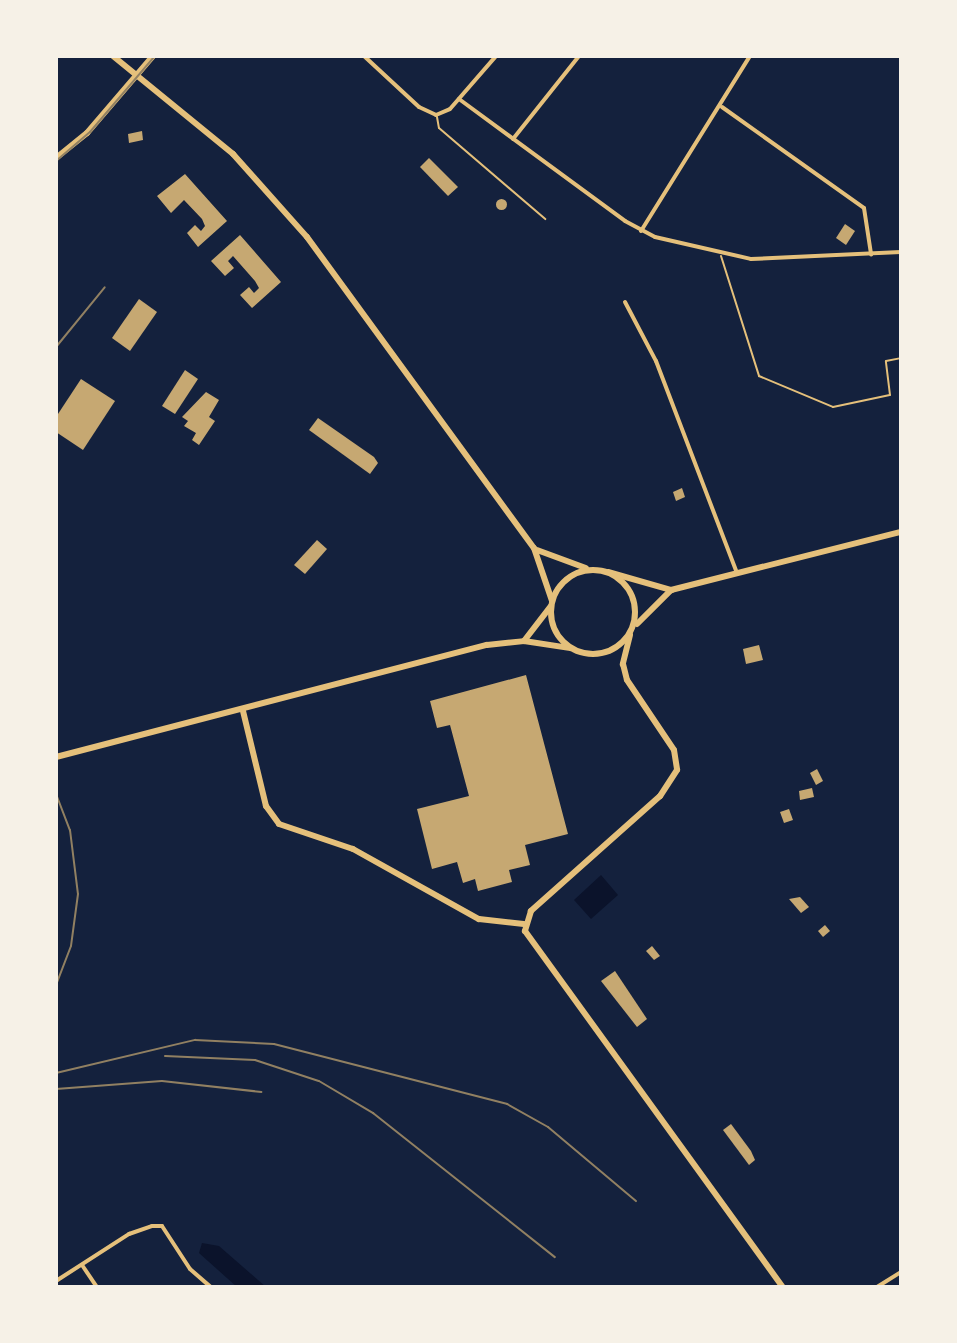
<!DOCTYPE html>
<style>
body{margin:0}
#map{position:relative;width:957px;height:1343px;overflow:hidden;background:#14213d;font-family:"Alegreya Sans",sans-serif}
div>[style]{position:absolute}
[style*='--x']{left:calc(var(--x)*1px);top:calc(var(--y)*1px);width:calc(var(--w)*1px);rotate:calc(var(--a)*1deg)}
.water>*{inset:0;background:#0b132b}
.building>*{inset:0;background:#c6a872}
.round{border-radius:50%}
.service>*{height:2px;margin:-1px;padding:0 1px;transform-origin:1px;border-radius:1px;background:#e5c07b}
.minor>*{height:4px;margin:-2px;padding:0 2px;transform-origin:2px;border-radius:2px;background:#e5c07b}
.secondary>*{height:6px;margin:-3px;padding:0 3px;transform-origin:3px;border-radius:3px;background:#e5c07b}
.primary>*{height:6px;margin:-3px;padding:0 3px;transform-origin:3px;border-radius:3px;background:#e5c07b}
.primary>.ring{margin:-3px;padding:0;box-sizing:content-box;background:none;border:6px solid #e5c07b;border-radius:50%}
.tram>*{height:2px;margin:-1px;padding:0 1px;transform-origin:1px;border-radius:1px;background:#918062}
.rail>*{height:2px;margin:-1px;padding:0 1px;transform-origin:1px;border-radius:1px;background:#918062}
span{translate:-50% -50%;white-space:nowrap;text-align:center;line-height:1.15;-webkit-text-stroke:6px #f6f1e7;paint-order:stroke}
.frame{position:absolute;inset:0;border:58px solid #f6f1e7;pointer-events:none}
</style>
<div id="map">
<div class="water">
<div style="clip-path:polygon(601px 875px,618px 895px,591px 919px,574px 900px)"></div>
<div style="clip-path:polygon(202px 1243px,219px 1246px,266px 1287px,237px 1287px,199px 1253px)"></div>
</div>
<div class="building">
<div style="clip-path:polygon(142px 131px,143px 140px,129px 143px,128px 134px)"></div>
<div style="clip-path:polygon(429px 158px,458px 187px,448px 196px,420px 167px)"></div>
<div style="clip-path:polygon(185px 174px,227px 221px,198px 247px,187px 233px,195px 225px,201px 231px,205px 226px,202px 219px,184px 200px,171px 213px,157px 196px)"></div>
<div class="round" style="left:495.5px;top:198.5px;width:11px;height:11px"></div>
<div style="clip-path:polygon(845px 224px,855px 231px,846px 245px,836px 238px)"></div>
<div style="clip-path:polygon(240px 235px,281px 282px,252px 308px,240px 295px,249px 287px,254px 293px,259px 288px,255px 281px,233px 256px,228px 261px,234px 268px,225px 276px,211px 261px)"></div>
<div style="clip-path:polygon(139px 299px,157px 312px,130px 351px,112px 338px)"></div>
<div style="clip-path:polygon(185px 370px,198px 379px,175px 414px,162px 406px)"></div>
<div style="clip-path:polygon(81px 379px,115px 401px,83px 450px,56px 432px,56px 417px)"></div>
<div style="clip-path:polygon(206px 392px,219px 400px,209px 417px,215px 421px,199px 445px,192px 440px,196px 433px,184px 426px,188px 421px,182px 417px)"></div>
<div style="clip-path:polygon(318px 418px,374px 457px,378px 463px,370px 474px,309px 430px)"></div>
<div style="clip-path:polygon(682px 488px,685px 497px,676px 501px,673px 492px)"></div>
<div style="clip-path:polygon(317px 540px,327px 549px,305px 574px,294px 565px)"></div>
<div style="clip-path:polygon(759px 645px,763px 660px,746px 664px,743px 649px)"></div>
<div style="clip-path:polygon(526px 675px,568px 834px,525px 845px,530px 865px,509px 870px,512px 882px,478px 891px,475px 879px,463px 883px,457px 862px,432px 869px,417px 809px,469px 796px,450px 725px,437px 728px,430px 701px)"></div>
<div style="clip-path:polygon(817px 769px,823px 781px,816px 785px,810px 773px)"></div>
<div style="clip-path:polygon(812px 788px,814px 797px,800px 800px,799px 791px)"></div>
<div style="clip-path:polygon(789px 809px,793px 820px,784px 823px,780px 812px)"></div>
<div style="clip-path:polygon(800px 897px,809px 907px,801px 913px,789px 899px)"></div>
<div style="clip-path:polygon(825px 925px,830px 931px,823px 937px,818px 931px)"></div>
<div style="clip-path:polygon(652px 946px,660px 956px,654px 960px,646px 951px)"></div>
<div style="clip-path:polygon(615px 971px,647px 1019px,637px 1027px,601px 981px)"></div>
<div style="clip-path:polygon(731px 1124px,751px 1151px,755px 1160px,749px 1165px,723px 1130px)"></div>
</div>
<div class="service">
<div style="--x:437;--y:117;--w:11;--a:80"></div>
<div style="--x:439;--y:128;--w:140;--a:40.6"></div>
<div style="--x:721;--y:256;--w:126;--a:72.4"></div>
<div style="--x:759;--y:376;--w:80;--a:22.7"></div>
<div style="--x:833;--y:407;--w:58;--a:-11.9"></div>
<div style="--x:890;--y:395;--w:34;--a:-97"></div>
<div style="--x:886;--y:361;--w:15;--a:-11"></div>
</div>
<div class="minor">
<div style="--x:364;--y:56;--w:75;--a:42.8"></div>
<div style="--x:419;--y:107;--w:19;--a:25"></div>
<div style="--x:436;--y:115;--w:15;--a:-23"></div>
<div style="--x:450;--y:109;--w:70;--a:-49"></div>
<div style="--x:459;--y:99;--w:206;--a:36.3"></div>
<div style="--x:625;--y:221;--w:34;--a:28"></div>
<div style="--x:655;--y:237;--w:98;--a:12.9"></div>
<div style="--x:751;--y:259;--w:150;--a:-2.7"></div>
<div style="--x:722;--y:107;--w:174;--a:35.4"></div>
<div style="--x:864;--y:208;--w:47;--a:81.3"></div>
<div style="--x:513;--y:139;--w:106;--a:-51.5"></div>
<div style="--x:641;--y:231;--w:206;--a:-58.1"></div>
<div style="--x:625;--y:302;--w:67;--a:62.3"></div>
<div style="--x:656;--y:361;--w:227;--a:69.1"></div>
<div style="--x:82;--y:1265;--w:27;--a:56"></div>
<div style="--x:56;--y:1281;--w:87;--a:-32.8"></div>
<div style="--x:129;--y:1234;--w:24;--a:-19"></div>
<div style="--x:152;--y:1226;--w:10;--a:0"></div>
<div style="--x:162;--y:1226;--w:51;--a:56.9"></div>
<div style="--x:190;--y:1269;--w:28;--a:41"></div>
<div style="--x:877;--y:1287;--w:28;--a:-32"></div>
</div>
<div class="secondary">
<div style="--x:56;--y:158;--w:40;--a:-39"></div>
<div style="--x:87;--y:133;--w:101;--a:-49.4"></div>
<div style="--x:630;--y:635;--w:30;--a:104"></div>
<div style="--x:623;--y:664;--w:16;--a:76"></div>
<div style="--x:627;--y:680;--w:84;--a:56.1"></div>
<div style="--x:674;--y:750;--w:20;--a:81"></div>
<div style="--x:677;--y:770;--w:31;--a:123"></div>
<div style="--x:660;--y:796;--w:173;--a:138.3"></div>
<div style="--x:531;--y:911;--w:21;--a:107"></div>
<div style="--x:525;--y:931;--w:440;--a:54.1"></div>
<div style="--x:243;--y:711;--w:98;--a:76.4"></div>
<div style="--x:266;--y:806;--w:22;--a:54"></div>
<div style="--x:279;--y:824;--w:78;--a:18.7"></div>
<div style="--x:353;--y:849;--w:144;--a:29.1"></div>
<div style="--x:479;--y:919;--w:45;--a:6.3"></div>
</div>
<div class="primary">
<div style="--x:113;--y:56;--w:155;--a:39.2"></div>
<div style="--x:233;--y:154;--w:111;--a:48.3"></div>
<div style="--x:307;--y:237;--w:385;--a:53.9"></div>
<div style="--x:534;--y:548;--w:56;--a:71.2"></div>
<div style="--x:537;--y:550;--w:52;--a:20.2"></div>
<div class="ring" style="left:551px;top:570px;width:78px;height:78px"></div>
<div style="--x:608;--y:572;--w:66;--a:15.9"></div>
<div style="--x:671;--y:590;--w:237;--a:-14.2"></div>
<div style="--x:637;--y:624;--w:48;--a:-45"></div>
<div style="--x:524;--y:641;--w:44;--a:-52.4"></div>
<div style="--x:56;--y:757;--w:445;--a:-14.6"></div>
<div style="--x:487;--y:645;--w:37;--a:-6"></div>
<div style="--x:524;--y:641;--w:47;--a:8.7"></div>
</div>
<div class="tram">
<div style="--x:56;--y:161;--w:45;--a:-40.5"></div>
<div style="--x:90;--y:132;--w:100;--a:-49.5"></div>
</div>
<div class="rail">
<div style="--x:56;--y:347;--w:77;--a:-50.8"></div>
<div style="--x:56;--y:794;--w:39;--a:69"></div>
<div style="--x:70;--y:830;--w:64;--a:82.9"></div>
<div style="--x:78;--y:894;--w:52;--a:97.7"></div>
<div style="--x:71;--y:946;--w:42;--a:111"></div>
<div style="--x:165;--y:1056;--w:90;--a:2.5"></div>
<div style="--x:255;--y:1060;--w:67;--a:18.2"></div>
<div style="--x:319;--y:1081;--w:63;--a:30.7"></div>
<div style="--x:373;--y:1113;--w:232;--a:38.4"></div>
<div style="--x:56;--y:1073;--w:143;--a:-13.4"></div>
<div style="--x:195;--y:1040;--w:79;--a:2.9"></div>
<div style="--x:274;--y:1044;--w:241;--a:14.4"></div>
<div style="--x:507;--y:1104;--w:47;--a:29.3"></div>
<div style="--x:548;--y:1127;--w:115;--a:40.1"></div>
<div style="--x:56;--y:1089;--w:106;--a:-4.3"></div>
<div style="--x:162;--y:1081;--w:100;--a:6.3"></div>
</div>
<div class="frame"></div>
</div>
